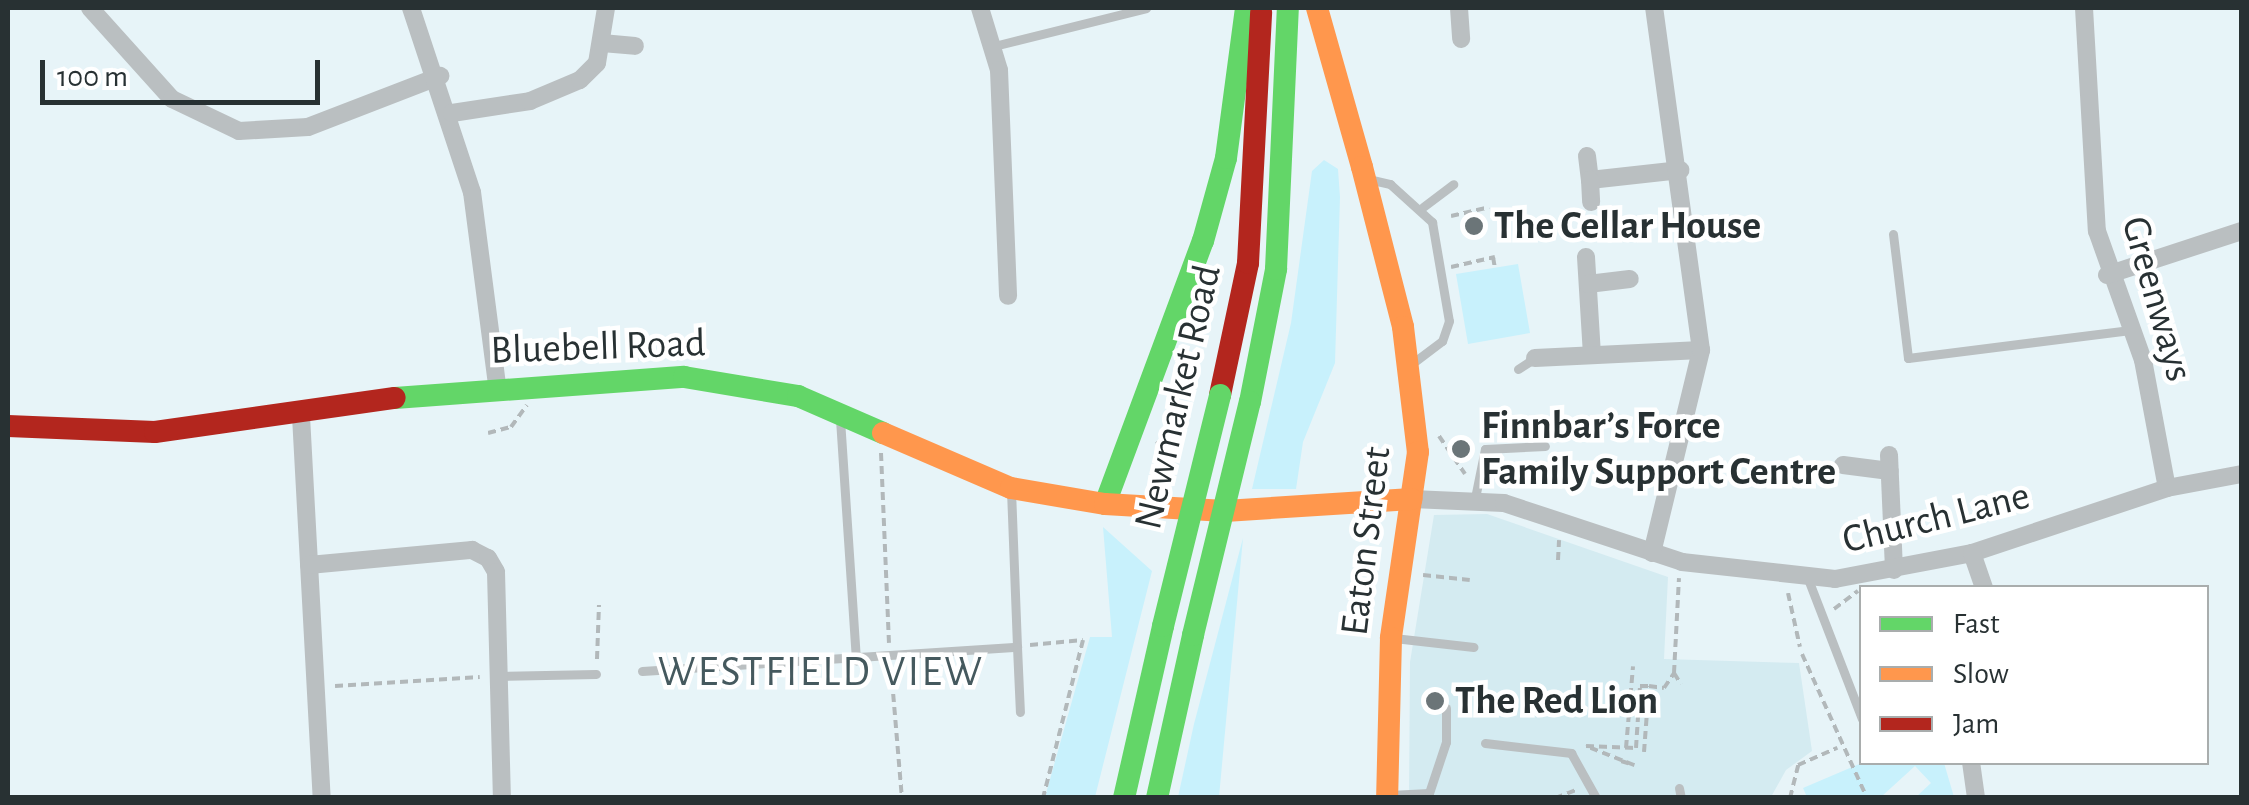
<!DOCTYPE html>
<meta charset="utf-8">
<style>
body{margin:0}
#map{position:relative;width:2249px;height:805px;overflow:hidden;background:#e7f4f8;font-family:"Alegreya Sans",sans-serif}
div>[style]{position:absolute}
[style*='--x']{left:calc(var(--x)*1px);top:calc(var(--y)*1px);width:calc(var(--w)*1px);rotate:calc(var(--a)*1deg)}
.built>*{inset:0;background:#d4ebf1}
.green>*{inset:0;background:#c8f1fc}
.path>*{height:4px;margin-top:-2px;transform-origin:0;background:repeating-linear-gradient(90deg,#b2b8ba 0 8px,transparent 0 13px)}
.lane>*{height:9px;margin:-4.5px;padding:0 4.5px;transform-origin:4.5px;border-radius:4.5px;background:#babfc1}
.street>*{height:18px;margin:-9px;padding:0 9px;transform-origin:9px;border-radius:9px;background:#babfc1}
.fast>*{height:22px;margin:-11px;padding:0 11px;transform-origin:11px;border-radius:11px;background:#63d668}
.slow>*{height:22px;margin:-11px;padding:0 11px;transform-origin:11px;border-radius:11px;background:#ff974d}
.jam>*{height:22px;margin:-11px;padding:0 11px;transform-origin:11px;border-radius:11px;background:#b3261e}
.fast-bridge>*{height:22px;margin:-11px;padding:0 11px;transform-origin:11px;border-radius:11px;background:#63d668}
.dots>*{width:28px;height:28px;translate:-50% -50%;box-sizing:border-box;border:5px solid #fff;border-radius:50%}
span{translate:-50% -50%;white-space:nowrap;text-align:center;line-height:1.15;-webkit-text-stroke:9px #fff;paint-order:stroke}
.poi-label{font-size:40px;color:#283133;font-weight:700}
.left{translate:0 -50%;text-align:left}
.street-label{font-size:40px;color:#283133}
.neighbourhood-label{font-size:42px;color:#45595e;letter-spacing:2.5px}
.frame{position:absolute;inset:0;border:10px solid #283133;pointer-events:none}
.legend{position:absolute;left:1859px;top:585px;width:350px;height:180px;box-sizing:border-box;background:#fff;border:2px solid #a9adad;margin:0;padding:12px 18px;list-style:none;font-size:30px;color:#283133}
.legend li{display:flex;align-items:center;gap:20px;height:50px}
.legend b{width:50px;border:2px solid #a9adad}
.scale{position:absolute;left:40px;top:60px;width:280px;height:45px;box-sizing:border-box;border:5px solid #283133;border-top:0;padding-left:12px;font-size:30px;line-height:35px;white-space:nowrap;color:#283133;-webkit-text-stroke:8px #fff;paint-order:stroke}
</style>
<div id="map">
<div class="built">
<div style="clip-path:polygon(1487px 514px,1668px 577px,1664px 659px,1799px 663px,1812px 751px,1786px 770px,1771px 797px,1409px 798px,1410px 662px,1434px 515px)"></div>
</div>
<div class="green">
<div style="clip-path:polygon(1324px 160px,1338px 169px,1340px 197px,1335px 363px,1303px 442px,1296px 489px,1252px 489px,1291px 323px,1312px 171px)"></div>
<div style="clip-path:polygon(1518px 264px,1530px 333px,1468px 344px,1456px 274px)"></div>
<div style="clip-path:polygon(1103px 527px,1152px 571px,1095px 797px,1045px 797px,1090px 637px,1112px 637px)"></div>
<div style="clip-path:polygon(1243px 538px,1219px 797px,1178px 797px,1194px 724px)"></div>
<div style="clip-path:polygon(1864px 762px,1944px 763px,1954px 797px,1916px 797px,1931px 783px,1915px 766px,1881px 797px,1807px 797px,1803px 788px)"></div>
</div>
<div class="path">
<div style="--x:1451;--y:216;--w:39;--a:-13"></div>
<div style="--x:1493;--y:257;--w:11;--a:80"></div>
<div style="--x:1451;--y:267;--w:45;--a:-12.8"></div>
<div style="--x:488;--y:433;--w:24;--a:-15"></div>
<div style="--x:511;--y:427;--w:27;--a:-54"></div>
<div style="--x:1439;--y:436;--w:46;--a:55.6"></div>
<div style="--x:1157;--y:441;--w:40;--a:68"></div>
<div style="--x:881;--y:453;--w:190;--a:87.6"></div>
<div style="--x:1558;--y:560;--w:20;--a:-87"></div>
<div style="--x:1423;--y:575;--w:47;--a:6.1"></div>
<div style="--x:1788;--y:593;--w:55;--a:77.5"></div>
<div style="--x:1834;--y:609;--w:30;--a:-37"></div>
<div style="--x:1030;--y:645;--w:53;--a:-5.4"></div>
<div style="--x:1083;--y:640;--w:163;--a:104.2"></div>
<div style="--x:1802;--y:654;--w:158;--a:65.7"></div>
<div style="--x:597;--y:659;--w:54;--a:-87.9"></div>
<div style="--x:891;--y:668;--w:130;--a:85.2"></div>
<div style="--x:1674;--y:673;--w:13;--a:58"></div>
<div style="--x:335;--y:686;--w:145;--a:-3.6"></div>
<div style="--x:1626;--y:748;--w:82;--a:-85.1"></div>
<div style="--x:1644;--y:752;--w:66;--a:-85.7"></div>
<div style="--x:1649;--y:686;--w:15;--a:8"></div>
<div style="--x:1664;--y:688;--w:18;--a:-56"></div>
<div style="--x:1674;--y:673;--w:95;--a:-87"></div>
<div style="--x:1621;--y:761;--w:14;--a:17"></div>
<div style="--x:1634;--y:765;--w:52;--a:-158.4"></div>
<div style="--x:1586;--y:746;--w:50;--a:2.3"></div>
<div style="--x:1636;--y:748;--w:62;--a:-86.3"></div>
<div style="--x:1640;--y:686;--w:8;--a:0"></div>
<div style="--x:1555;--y:798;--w:25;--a:-21"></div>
<div style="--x:1790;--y:798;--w:34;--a:-76"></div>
<div style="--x:1798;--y:765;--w:43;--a:-23.6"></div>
</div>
<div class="lane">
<div style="--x:990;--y:47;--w:161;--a:-14"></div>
<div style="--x:1368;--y:179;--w:23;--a:13"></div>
<div style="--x:1390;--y:184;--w:57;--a:42.1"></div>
<div style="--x:1432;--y:222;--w:100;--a:80.3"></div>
<div style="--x:1449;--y:321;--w:21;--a:109"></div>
<div style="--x:1442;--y:341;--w:38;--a:143"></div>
<div style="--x:1423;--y:207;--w:38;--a:-37"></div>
<div style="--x:1893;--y:234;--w:125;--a:83.1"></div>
<div style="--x:1908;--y:358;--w:224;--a:-7.2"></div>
<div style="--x:1518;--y:369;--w:20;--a:-33"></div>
<div style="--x:840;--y:419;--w:242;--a:86.2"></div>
<div style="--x:1011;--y:490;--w:157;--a:87.8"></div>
<div style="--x:1475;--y:498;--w:50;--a:-78.5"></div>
<div style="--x:1485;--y:449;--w:60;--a:-2.9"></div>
<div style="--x:1808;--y:579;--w:150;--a:68.9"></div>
<div style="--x:1394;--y:638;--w:80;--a:6.5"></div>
<div style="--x:642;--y:671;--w:376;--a:-3.7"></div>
<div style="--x:1017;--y:647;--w:65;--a:87.4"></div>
<div style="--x:499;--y:676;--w:97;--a:-1.2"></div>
<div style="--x:1485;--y:743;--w:87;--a:6.6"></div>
<div style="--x:1571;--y:753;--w:51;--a:60.9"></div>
<div style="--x:1679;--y:788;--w:10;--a:79"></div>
<div style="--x:1390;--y:795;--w:39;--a:-3"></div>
<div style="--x:1429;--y:793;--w:54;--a:-71.6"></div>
<div style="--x:1446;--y:742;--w:34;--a:-90"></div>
</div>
<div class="street">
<div style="--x:90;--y:8;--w:122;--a:48"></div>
<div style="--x:172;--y:99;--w:74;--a:25.5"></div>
<div style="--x:239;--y:131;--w:69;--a:-3.3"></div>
<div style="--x:308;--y:127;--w:142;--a:-21.1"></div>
<div style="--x:411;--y:8;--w:194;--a:71.7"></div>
<div style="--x:472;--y:192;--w:194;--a:82.6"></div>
<div style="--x:980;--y:8;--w:65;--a:73"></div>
<div style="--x:999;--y:70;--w:226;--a:87.7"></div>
<div style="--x:1459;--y:8;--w:31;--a:86"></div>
<div style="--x:2084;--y:8;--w:223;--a:86.7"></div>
<div style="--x:2097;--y:231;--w:137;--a:70.4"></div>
<div style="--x:2143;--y:360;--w:130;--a:79.4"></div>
<div style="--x:602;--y:43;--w:33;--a:5"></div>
<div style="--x:452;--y:113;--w:79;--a:-8.7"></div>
<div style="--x:530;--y:101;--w:54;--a:-22.8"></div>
<div style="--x:580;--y:80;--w:24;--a:-45"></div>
<div style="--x:597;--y:63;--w:56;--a:-80.7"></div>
<div style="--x:1587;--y:156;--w:24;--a:83"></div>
<div style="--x:1590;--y:180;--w:91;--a:-6.3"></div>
<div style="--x:1590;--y:180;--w:22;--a:87"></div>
<div style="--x:1586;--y:257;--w:98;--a:86.5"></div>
<div style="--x:2107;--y:275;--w:142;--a:-18.1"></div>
<div style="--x:1588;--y:284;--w:42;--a:-6.8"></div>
<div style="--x:1535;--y:358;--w:166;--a:-2.8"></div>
<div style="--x:301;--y:416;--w:383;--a:86.9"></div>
<div style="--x:1889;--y:455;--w:115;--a:87.5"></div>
<div style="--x:1843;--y:465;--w:47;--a:7.3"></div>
<div style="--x:1412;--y:499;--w:92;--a:2.5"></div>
<div style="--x:1504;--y:503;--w:188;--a:18.3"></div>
<div style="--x:1682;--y:562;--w:154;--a:6.3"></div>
<div style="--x:1835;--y:579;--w:139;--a:-10.7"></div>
<div style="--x:1972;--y:553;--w:206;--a:-18.4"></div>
<div style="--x:2167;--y:488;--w:76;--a:-10.6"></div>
<div style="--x:1652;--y:553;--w:209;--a:-76.4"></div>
<div style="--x:1701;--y:350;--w:345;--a:-97.8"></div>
<div style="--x:1972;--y:553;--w:37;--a:71"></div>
<div style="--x:309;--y:565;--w:164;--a:-5.3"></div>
<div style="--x:472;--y:550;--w:18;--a:27"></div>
<div style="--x:488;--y:558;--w:16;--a:60"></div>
<div style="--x:496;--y:572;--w:226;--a:88.5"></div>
<div style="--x:1971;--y:762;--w:36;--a:82"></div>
</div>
<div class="fast">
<div style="--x:395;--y:398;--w:290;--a:-4.2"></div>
<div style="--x:684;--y:377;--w:116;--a:9.5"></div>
<div style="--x:798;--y:396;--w:93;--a:23.5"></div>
<div style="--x:1250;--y:402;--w:136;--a:-78.9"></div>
<div style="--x:1276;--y:269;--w:261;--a:-87.4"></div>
<div style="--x:1105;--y:504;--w:281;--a:-69.6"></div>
<div style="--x:1203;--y:241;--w:86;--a:-74.5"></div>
<div style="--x:1226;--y:158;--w:151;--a:-82.4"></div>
<div style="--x:1124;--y:798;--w:176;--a:-77.2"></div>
<div style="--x:1157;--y:798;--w:167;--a:-77.5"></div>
</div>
<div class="slow">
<div style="--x:1317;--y:8;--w:165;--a:74.2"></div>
<div style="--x:1362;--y:167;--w:165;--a:75.6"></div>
<div style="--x:1403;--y:327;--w:126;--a:83.2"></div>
<div style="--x:1418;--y:452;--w:188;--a:98.3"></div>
<div style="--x:1391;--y:638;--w:160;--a:91.4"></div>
<div style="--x:883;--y:433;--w:139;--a:23.3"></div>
<div style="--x:1011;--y:488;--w:95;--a:9.7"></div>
<div style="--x:1105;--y:504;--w:120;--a:3.3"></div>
<div style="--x:1225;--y:511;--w:187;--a:-3.7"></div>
</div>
<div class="jam">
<div style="--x:1220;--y:395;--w:135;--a:-78"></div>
<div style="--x:1248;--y:263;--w:251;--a:-87"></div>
<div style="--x:8;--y:426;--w:147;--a:2.3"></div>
<div style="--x:155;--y:432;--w:242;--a:-8.1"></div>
</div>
<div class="fast-bridge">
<div style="--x:1163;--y:626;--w:238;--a:-76.1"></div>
<div style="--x:1193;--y:635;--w:240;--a:-76.3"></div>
</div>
<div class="dots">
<div style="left:1474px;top:226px;background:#6b7578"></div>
<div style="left:1461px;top:449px;background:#6b7578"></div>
<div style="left:1435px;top:701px;background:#6b7578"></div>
</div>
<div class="poi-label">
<span class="left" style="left:1494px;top:226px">The Cellar House</span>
<span class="left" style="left:1481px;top:449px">Finnbar’s Force<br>Family Support Centre</span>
<span class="left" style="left:1455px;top:701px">The Red Lion</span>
</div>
<div class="street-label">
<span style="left:2157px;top:299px;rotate:74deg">Greenways</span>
<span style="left:598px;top:347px;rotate:-2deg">Bluebell Road</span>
<span style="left:1178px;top:397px;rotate:-77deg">Newmarket Road</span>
<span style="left:1936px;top:518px;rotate:-14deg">Church Lane</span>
<span style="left:1366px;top:541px;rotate:-83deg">Eaton Street</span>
</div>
<div class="neighbourhood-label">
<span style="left:821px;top:672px">WESTFIELD VIEW</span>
</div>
<div class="frame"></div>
<ul class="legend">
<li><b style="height:12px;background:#63d668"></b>Fast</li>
<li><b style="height:12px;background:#ff974d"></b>Slow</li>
<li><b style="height:12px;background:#b3261e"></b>Jam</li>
</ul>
<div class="scale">100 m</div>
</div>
